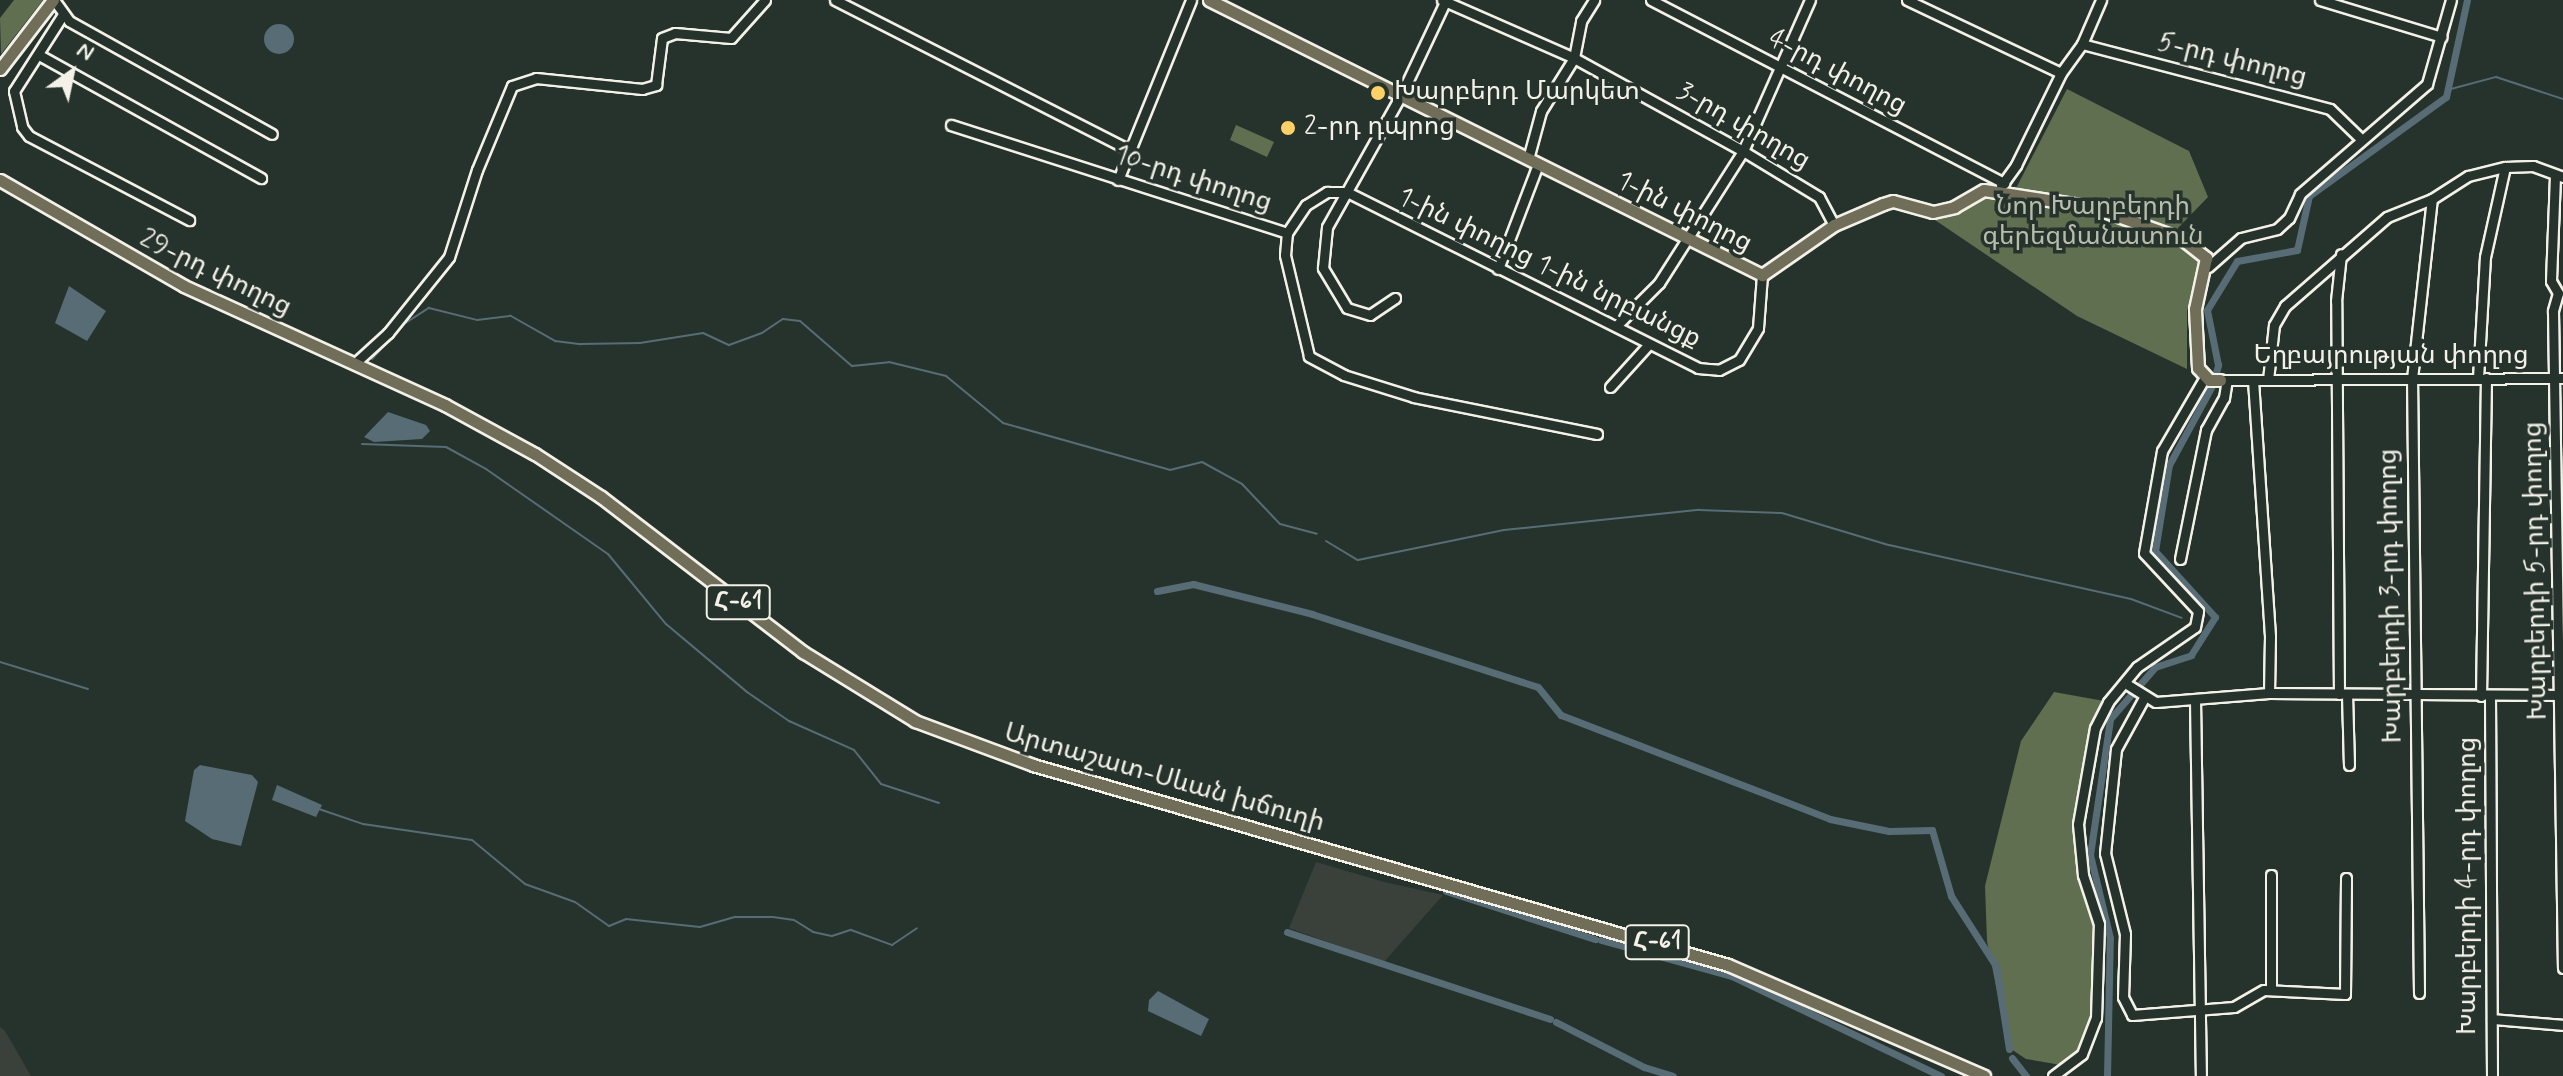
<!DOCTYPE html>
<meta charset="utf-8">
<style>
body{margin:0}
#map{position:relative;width:2563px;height:1076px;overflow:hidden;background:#26332d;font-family:Mynerve,"Noto Sans Armenian",sans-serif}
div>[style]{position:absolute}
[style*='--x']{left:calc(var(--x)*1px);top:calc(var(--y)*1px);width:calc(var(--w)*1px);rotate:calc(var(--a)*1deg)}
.built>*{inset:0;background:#3a403a}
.green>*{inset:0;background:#5f6f50}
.water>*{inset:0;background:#576c75}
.round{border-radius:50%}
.stream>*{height:2px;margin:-1px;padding:0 1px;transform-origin:1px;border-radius:1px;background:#576c75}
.canal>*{height:7px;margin:-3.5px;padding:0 3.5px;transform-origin:3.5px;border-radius:3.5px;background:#576c75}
.roads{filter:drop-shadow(2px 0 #f4f1e8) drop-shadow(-2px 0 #f4f1e8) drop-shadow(0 2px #f4f1e8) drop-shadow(0 -2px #f4f1e8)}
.minor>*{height:9px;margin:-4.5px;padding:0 4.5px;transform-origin:4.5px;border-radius:4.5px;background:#26332d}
.major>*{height:11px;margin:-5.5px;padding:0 5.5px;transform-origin:5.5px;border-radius:5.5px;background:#706e59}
.dots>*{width:22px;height:22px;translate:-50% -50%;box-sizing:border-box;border:4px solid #26332d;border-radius:50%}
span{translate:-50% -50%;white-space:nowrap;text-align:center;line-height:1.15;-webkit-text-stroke:7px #26332d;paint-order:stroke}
.shield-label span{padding:2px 6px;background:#26332d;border:2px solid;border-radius:6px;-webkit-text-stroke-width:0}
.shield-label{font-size:24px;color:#f4f1e8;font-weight:700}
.street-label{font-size:26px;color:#f4f1e8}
.poi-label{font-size:26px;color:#f4f1e8}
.left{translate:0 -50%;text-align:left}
.park-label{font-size:26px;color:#b8bdab}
.north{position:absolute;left:32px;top:32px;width:80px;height:80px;-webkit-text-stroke:6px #26332d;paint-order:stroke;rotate:33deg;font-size:22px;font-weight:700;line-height:32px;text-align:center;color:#f4f1e8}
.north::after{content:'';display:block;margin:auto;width:28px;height:36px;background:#f4f1e8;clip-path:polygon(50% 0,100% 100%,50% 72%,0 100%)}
</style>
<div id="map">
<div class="built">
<div style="clip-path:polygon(1316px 862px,1384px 882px,1443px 895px,1384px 962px,1289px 928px)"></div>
<div style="clip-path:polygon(0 1027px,5px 1031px,31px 1076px,0 1076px)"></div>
</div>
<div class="green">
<div style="clip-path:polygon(14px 0,43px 0,1px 54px,0 18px)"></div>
<div style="clip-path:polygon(2067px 89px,2189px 151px,2208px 197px,2178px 228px,2206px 258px,2187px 311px,2187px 369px,2077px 316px,1929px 216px,1958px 213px,1976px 196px,2009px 202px)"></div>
<div style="clip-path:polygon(1236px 125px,1274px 142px,1267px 157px,1230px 140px)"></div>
<div style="clip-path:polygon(2054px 692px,2104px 701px,2079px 811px,2080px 873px,2100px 923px,2096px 999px,2084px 1050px,2061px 1065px,2026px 1059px,2008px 1047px,1987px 941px,1985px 886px,2021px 741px)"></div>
</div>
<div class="water">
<div class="round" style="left:264px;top:24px;width:30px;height:30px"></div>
<div style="clip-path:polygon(69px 286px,106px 311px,87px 341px,55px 323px)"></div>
<div style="clip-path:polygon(388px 412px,426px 425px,430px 431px,422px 439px,374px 442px,364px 437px)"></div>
<div style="clip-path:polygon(200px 765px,252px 775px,258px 782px,241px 846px,212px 839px,185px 821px,194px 770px)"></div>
<div style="clip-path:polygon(277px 785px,322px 805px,316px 817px,272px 800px)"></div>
<div style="clip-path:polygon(1158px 991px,1209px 1019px,1201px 1036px,1148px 1011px,1149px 1000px)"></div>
</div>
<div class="stream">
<div style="--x:2447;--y:90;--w:51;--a:-14.9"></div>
<div style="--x:2496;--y:77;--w:71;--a:18.2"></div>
<div style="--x:372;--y:359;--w:47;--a:-47.6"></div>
<div style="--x:404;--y:324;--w:30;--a:-33"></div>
<div style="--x:429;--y:308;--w:49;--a:14"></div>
<div style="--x:477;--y:320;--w:34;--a:-7"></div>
<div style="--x:511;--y:316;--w:51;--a:29.6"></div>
<div style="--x:555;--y:341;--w:26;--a:7"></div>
<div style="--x:581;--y:344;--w:59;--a:-1"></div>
<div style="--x:640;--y:343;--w:64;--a:-9"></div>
<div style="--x:703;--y:333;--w:29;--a:25"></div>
<div style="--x:729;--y:345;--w:35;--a:-20"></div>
<div style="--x:762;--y:333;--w:25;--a:-34"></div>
<div style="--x:783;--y:319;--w:17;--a:7"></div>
<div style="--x:800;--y:321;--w:69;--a:40.9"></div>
<div style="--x:852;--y:366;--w:37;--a:-6"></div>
<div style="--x:889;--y:362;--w:59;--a:13.8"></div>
<div style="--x:946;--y:376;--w:74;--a:39.5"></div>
<div style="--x:1003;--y:423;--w:173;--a:15.7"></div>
<div style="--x:1170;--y:470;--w:33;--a:-14"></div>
<div style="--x:1202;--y:462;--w:46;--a:28.8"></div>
<div style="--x:1242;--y:484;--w:55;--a:46.5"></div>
<div style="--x:1280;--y:524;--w:38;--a:15"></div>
<div style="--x:362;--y:444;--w:84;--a:2"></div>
<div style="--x:446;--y:447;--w:46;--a:28.8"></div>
<div style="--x:486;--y:469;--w:149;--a:34.9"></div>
<div style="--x:608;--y:554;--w:91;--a:50.4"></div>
<div style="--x:666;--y:624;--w:106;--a:40"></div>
<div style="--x:747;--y:692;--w:51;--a:34.6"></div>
<div style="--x:789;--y:721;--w:71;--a:24"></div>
<div style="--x:854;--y:750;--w:43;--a:51.5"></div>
<div style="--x:881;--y:784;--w:61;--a:18.1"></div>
<div style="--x:1326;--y:541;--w:37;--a:31"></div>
<div style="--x:1358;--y:560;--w:149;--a:-11.6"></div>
<div style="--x:1504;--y:530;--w:196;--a:-5.9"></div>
<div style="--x:1699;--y:510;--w:83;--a:2.1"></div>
<div style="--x:1782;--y:513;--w:112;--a:16.7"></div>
<div style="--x:1889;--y:545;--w:248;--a:12.6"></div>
<div style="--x:2131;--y:599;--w:54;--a:20.4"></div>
<div style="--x:0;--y:662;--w:92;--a:17.1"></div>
<div style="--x:319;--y:809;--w:46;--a:18.8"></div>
<div style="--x:363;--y:824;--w:110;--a:8.4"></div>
<div style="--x:472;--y:840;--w:69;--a:39.7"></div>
<div style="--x:525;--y:884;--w:53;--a:19.8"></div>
<div style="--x:575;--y:902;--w:42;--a:35.2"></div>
<div style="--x:609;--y:926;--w:18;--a:-22"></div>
<div style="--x:626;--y:919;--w:74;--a:6.2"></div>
<div style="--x:700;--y:927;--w:37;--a:-16"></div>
<div style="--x:736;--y:917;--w:37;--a:0"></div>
<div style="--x:773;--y:917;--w:21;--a:8"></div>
<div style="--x:794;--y:920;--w:22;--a:32"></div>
<div style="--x:813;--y:932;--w:19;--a:12"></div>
<div style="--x:832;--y:936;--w:20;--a:-18"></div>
<div style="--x:851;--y:930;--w:44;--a:20.1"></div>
<div style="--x:892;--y:945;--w:30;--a:-34"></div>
</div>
<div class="canal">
<div style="--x:1157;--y:591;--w:37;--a:-11"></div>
<div style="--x:1193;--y:584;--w:123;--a:14.1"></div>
<div style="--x:1312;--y:614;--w:237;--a:17.9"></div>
<div style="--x:1538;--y:687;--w:36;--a:51"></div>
<div style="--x:1561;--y:715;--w:288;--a:21.1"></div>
<div style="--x:1830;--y:819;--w:60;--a:11.5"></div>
<div style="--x:1889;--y:831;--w:43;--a:-1.3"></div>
<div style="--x:1932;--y:830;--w:69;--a:73.9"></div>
<div style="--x:1951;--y:896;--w:83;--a:57.3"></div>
<div style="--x:1996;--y:966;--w:84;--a:81.1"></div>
<div style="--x:1446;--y:891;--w:157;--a:17.9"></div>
<div style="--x:1287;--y:932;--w:277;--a:18.3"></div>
<div style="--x:1601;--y:940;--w:136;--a:15.4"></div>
<div style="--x:1732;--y:976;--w:232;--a:25.6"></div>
<div style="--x:1556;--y:1022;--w:99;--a:27.1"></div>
<div style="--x:1644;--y:1067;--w:30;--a:17"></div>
<div style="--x:2012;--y:1058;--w:23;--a:52"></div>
<div style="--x:2107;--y:1076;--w:138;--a:-88.8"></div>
<div style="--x:2110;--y:938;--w:85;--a:-103.5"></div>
<div style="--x:2090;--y:855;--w:137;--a:-81.6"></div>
<div style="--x:2110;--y:719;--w:69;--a:-49.1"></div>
<div style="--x:2155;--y:667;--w:38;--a:-18"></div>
<div style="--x:2191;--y:655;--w:45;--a:-57.7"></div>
<div style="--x:2215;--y:617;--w:89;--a:-132.3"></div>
<div style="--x:2155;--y:551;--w:87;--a:-80.8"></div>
<div style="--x:2169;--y:465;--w:92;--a:-61.5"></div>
<div style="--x:2213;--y:384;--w:20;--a:-75"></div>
<div style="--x:2218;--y:365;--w:56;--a:-101.3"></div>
<div style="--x:2207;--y:310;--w:57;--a:-58.5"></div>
<div style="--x:2237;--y:261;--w:61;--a:-10.4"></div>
<div style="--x:2297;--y:250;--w:55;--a:-77.5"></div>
<div style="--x:2309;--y:196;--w:169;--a:-35.9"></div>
<div style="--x:2446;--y:97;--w:99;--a:-77.8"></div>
</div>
<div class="roads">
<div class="minor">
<div style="--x:54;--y:0;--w:26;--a:54"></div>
<div style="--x:69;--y:21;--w:232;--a:29.1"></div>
<div style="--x:835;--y:0;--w:331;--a:27"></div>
<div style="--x:1442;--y:0;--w:144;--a:23.7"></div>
<div style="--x:1574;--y:58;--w:193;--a:28.8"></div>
<div style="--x:1743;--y:151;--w:89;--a:31.2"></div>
<div style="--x:1819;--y:197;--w:32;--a:62"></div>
<div style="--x:1651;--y:0;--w:398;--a:27.4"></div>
<div style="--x:1907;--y:0;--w:170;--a:25.4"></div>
<div style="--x:2320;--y:0;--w:127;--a:16.9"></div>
<div style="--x:62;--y:16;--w:89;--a:122.6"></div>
<div style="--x:14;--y:91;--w:37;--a:77"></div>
<div style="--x:22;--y:127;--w:11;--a:52"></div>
<div style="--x:29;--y:136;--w:181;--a:27.7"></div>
<div style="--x:2082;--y:44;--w:256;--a:14.7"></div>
<div style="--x:2330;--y:109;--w:42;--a:44"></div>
<div style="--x:39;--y:55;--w:254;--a:29"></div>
<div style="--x:951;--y:125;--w:353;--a:17.8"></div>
<div style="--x:1528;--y:159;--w:50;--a:-74.8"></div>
<div style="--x:1541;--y:111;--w:62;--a:-58.1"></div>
<div style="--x:1574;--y:58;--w:38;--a:-79"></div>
<div style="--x:1581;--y:21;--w:25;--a:-58"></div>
<div style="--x:2555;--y:176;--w:105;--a:92.2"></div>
<div style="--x:2551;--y:281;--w:14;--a:60"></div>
<div style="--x:2558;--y:293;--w:19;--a:106"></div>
<div style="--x:2553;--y:311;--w:657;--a:89.13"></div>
<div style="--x:1118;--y:180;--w:194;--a:-67.9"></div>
<div style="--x:2001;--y:186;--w:26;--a:-54"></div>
<div style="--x:2016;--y:165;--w:102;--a:-63.9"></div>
<div style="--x:2061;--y:73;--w:36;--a:-54"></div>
<div style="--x:2082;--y:44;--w:48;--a:-66.6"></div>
<div style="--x:2208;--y:267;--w:44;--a:-41.3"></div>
<div style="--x:2241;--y:238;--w:37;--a:-14"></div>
<div style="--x:2277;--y:229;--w:16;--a:-43"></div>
<div style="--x:2289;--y:218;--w:26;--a:-65"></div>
<div style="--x:2300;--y:194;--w:168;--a:-40.9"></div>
<div style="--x:2427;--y:84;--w:87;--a:-74.1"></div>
<div style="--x:1498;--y:269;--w:112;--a:-69.1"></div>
<div style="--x:1395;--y:298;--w:30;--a:146"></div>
<div style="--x:1370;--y:315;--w:24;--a:-163"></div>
<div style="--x:1347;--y:308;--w:47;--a:-121"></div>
<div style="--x:1323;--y:268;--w:41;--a:-84.4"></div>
<div style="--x:1327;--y:227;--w:151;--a:-60.7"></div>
<div style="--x:1401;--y:95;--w:105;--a:-64.7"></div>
<div style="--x:1616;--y:326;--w:61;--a:-45"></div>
<div style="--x:1659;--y:283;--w:156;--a:-57.5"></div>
<div style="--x:1743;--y:151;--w:165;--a:-66.1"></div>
<div style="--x:354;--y:364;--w:46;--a:-42.4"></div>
<div style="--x:388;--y:333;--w:97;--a:-51.2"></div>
<div style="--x:449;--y:257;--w:91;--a:-72.2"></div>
<div style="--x:477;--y:170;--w:91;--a:-67.4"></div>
<div style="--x:512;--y:86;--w:25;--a:-18"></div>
<div style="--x:536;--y:78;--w:107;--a:5.9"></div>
<div style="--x:642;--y:89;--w:15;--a:-16"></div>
<div style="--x:656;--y:85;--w:47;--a:-82.7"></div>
<div style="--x:662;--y:38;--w:14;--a:-21"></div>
<div style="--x:675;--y:33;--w:56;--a:5.1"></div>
<div style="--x:731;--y:38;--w:51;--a:-48.2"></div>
<div style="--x:2478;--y:378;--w:121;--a:-86.7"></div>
<div style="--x:2485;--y:257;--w:92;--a:-77.5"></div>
<div style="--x:2220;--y:380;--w:343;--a:-0.3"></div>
<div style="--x:2253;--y:380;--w:257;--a:86.2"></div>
<div style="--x:2270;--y:636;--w:57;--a:91"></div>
<div style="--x:2268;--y:380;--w:55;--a:-83.8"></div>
<div style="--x:2274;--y:325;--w:22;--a:-60"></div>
<div style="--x:2285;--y:306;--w:135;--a:-41.1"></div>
<div style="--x:2387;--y:217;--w:48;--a:-21.8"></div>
<div style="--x:2432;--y:199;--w:43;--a:-32.6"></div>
<div style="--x:2468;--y:176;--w:38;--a:-14"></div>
<div style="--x:2505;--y:167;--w:28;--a:-2"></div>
<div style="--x:2533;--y:166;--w:32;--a:20"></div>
<div style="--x:1610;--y:387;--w:58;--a:-47.8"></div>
<div style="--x:1597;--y:434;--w:187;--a:-168.6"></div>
<div style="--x:1414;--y:397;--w:73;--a:-162.6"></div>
<div style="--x:1344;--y:375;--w:40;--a:-152"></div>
<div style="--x:1309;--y:356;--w:104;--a:-103.4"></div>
<div style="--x:1285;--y:255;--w:22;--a:-85"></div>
<div style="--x:1287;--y:233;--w:34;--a:-56"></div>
<div style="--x:1306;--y:205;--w:25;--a:-32"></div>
<div style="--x:1327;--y:192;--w:20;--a:0"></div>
<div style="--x:1347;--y:192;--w:393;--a:26.6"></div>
<div style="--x:1698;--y:368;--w:21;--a:5"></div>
<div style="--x:1719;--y:370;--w:22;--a:-27"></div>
<div style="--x:1739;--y:360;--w:37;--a:-59"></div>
<div style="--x:1758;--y:328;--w:53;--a:-85.7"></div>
<div style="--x:2180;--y:559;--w:132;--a:-78.6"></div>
<div style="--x:2206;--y:430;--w:37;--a:-61"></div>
<div style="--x:2224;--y:398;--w:18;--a:-81"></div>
<div style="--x:2125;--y:683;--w:36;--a:32"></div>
<div style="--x:2156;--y:702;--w:113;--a:-4.6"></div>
<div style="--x:2269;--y:693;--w:294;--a:0.4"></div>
<div style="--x:2339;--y:694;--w:393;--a:-90.4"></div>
<div style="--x:2336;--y:301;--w:47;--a:-83.9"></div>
<div style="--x:2347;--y:694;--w:71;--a:88.4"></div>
<div style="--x:2145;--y:696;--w:60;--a:118.7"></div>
<div style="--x:2116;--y:749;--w:105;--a:96"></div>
<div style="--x:2105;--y:853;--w:83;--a:76.1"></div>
<div style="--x:2125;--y:934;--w:63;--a:91.8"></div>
<div style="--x:2123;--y:997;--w:20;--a:63"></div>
<div style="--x:2132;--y:1015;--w:102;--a:-4.5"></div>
<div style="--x:2234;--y:1007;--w:34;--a:-30"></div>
<div style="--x:2264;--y:990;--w:81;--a:2.8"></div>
<div style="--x:2345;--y:994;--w:116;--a:-89.5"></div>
<div style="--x:2481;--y:696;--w:318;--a:-89.1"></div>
<div style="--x:2490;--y:696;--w:380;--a:89.7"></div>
<div style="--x:2195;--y:700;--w:376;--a:89.1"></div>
<div style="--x:2271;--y:875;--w:115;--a:90"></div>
<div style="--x:2419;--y:993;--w:614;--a:-90.65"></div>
<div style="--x:2412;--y:379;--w:181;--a:-83.7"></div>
<div style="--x:2492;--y:1019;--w:71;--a:4.8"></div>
<div style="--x:2053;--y:1076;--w:36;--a:-37"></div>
<div style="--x:2082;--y:1054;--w:39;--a:-69"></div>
<div style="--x:2096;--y:1018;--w:94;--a:-88.2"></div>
<div style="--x:2099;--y:924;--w:52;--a:-108.1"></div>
<div style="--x:2083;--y:875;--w:51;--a:-95.6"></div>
<div style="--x:2078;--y:824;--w:97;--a:-80"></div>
<div style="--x:2095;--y:728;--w:29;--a:-63"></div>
<div style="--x:2108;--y:702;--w:45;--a:-50.4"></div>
<div style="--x:2137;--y:667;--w:70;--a:-34.6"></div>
<div style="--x:2195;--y:627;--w:16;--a:-79"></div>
<div style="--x:2198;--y:611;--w:79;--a:-133"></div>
<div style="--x:2144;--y:553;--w:104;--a:-80"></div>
<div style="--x:2162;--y:451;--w:86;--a:-59.8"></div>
</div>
<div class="major">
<div style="--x:1209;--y:0;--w:618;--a:26.44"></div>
<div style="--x:1762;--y:275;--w:88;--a:-34.8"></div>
<div style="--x:1834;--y:225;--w:53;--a:-23.2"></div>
<div style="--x:1883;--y:204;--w:10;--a:-17"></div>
<div style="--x:1893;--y:201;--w:41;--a:15.4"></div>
<div style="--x:1933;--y:212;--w:22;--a:-13"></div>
<div style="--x:1954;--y:207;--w:34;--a:-30"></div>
<div style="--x:1984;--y:190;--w:110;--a:8.9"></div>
<div style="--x:2093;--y:207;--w:95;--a:19.8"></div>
<div style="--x:2182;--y:239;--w:31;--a:38"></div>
<div style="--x:2206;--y:258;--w:52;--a:102.2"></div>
<div style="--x:2195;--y:309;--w:59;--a:87.1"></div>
<div style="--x:2198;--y:368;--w:16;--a:47"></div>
<div style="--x:2209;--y:380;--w:11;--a:0"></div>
<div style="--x:0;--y:69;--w:87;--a:-52.5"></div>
<div style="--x:0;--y:180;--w:212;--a:29.9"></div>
<div style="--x:184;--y:286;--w:287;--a:24.5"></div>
<div style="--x:445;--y:405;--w:102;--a:28.6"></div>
<div style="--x:535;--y:454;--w:79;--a:33.1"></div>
<div style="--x:601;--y:497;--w:255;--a:37.5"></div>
<div style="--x:803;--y:652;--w:132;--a:31.6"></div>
<div style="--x:915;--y:721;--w:126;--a:20.4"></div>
<div style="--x:1033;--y:765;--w:723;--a:16.05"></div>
<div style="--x:1728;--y:965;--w:279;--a:23.4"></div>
</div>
</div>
<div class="dots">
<div style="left:1378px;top:93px;background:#ffd166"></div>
<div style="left:1288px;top:128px;background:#ffd166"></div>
</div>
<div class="shield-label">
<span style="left:738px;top:602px">Հ-61</span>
<span style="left:1657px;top:942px">Հ-61</span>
</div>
<div class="street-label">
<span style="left:2232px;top:61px;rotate:14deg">5-րդ փողոց</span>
<span style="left:1837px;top:73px;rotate:28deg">4-րդ փողոց</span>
<span style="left:1743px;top:127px;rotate:30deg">3-րդ փողոց</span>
<span style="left:1193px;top:180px;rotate:18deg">10-րդ փողոց</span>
<span style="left:1684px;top:213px;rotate:27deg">1-ին փողոց</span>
<span style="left:1549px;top:269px;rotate:26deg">1-ին փողոց 1-ին նրբանցք</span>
<span style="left:215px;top:274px;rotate:26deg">29-րդ փողոց</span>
<span style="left:2391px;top:357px">Եղբայրության փողոց</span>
<span style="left:2537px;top:571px;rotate:-91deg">Խարբերդի 5-րդ փողոց</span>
<span style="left:2392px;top:596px;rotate:-91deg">Խարբերդի 3-րդ փողոց</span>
<span style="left:1164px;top:779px;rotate:16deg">Արտաշատ-Սևան խճուղի</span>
<span style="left:2469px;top:886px;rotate:-90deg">Խարբերդի 4-րդ փողոց</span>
</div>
<div class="poi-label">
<span class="left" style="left:1394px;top:93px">Խարբերդ Մարկետ</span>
<span class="left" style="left:1304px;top:128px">2-րդ դպրոց</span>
</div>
<div class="park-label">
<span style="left:2093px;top:223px">Նոր Խարբերդի<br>գերեզմանատուն</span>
</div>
<div class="north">N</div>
</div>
